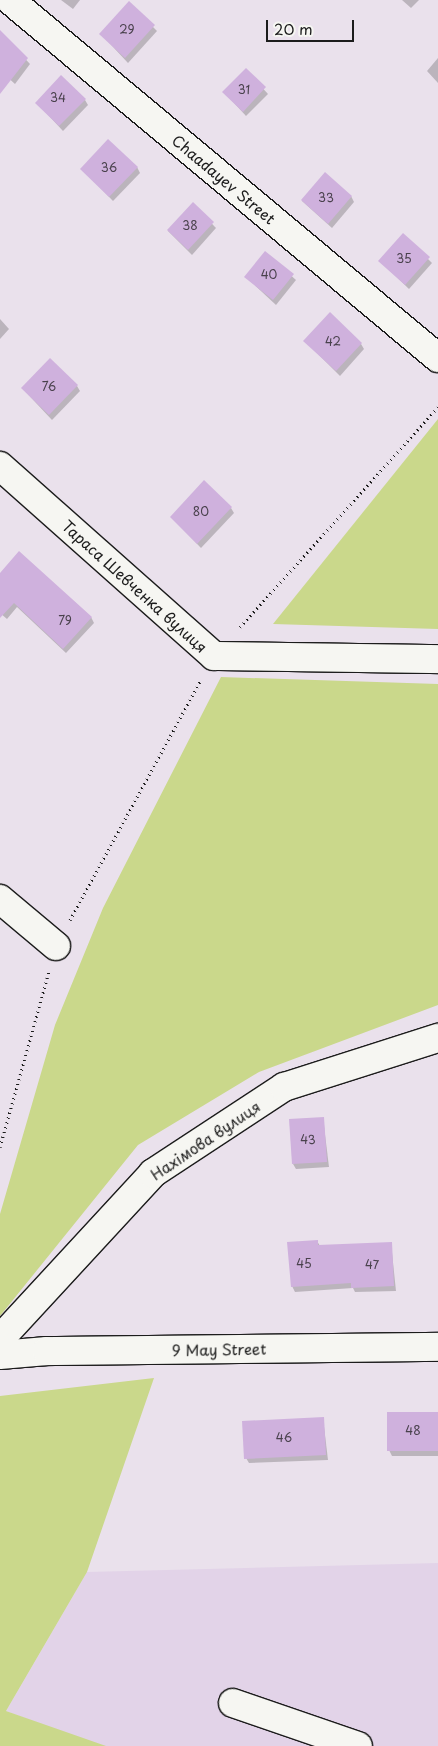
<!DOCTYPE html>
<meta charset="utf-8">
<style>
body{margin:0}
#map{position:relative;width:438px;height:1746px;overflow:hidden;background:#eae1ec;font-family:"Playpen Sans",sans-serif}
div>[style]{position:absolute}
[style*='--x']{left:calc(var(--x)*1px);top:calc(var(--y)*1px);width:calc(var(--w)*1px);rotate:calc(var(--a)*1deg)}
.built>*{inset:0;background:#e2d3e8}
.green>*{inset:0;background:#cad88b}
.shadow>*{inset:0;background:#0003}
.building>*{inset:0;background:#cfb1dd}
.path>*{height:3px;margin-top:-1.5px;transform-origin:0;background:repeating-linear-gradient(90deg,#1c1c1c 0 1px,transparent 0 5px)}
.roads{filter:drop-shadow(1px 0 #1c1c1c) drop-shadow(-1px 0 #1c1c1c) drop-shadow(0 1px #1c1c1c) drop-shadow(0 -1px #1c1c1c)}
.minor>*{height:28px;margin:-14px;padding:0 14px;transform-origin:14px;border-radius:14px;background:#f6f6f2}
.major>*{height:28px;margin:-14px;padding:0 14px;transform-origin:14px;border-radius:14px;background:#f6f6f2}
span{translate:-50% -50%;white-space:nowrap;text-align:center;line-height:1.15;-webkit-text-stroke:4px #f6f6f2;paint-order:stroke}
.number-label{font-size:12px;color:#49414c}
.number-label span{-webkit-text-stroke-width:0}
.street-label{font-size:15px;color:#1c1c1c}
.scale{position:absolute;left:266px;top:20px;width:88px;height:22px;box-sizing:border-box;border:2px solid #1c1c1c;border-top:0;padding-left:6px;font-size:15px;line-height:18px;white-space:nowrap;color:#1c1c1c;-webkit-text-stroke:4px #f6f6f2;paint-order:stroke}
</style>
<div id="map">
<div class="built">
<div style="clip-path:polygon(438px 1563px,438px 1746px,101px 1746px,6px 1711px,87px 1572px)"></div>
</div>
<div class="green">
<div style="clip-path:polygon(438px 419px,438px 629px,273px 624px)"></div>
<div style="clip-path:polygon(221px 677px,438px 684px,438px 1005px,259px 1072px,138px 1145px,0 1316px,0 1214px,55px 1025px,103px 908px)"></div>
<div style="clip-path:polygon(154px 1378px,87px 1572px,6px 1711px,106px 1746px,0 1746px,0 1396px)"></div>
</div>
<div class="shadow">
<div style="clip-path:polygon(61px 0,80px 0,73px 9px)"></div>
<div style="clip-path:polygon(402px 0,419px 0,411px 8px)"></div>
<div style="clip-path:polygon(129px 3px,157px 31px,128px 63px,101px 34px)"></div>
<div style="clip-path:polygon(0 32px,30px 64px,15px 84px,4px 74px,0 77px)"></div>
<div style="clip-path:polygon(438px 58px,438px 83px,427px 71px)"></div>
<div style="clip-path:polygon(246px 70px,268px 94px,246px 116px,224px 92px)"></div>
<div style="clip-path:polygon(85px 100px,88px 105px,63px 131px,37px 103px)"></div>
<div style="clip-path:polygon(137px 167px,140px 173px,113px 201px,82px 169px)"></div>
<div style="clip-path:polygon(351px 196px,354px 202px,332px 228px,302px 201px)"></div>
<div style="clip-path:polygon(193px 204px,216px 228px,192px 255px,168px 231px)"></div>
<div style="clip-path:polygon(404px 235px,432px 263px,409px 289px,380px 261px)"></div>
<div style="clip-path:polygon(266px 253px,296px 280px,276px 305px,246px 277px)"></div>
<div style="clip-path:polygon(0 319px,9px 329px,0 339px)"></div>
<div style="clip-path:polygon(305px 341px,361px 344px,364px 349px,340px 376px)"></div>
<div style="clip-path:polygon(77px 386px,80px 391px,52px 420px,22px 388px)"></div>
<div style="clip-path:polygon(231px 508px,234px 513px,201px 548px,171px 517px)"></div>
<div style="clip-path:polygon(0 575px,91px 617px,94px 623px,66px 653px,17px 607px,7px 619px,0 613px)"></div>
<div style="clip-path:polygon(323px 1118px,329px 1167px,296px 1169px,293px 1164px)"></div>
<div style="clip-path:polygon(317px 1241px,320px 1246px,391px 1243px,396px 1291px,355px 1292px,353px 1288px,295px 1292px,292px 1286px)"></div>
<div style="clip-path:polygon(438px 1413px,438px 1456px,392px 1456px,389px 1450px)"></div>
<div style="clip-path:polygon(323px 1418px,328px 1460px,249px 1463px,246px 1458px)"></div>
</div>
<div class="building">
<div style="clip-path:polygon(129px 1px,155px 25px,125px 58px,99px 34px)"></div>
<div style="clip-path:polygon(0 30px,28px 58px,0 94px)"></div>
<div style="clip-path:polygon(246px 68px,266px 87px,243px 112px,222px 92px)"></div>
<div style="clip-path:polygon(61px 75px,86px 99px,59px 126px,35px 103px)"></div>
<div style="clip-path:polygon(108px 139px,138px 167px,109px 197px,80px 169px)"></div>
<div style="clip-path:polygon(325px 172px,352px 196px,328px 224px,301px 200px)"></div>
<div style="clip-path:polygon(193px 202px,214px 222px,188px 250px,167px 230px)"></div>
<div style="clip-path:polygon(403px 233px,430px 257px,405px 285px,378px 261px)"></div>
<div style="clip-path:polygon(265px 251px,294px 274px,273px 300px,244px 277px)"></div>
<div style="clip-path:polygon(330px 312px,362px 343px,336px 371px,303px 341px)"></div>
<div style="clip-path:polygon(50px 358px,78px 385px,49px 415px,21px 388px)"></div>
<div style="clip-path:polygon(204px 480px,232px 507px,197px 544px,170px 517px)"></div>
<div style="clip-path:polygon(19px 551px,92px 617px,63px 649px,14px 603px,0 618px,0 573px)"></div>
<div style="clip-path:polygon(324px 1117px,327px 1162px,292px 1164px,289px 1119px)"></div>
<div style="clip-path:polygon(318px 1240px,318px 1245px,392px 1242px,394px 1286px,351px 1288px,351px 1283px,291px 1287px,287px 1242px)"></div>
<div style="clip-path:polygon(387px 1412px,438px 1412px,438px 1451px,387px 1451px)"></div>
<div style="clip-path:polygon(324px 1417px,326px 1455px,244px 1459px,242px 1421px)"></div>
</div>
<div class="path">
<div style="--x:240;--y:627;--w:296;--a:-48"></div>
<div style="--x:70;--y:920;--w:273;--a:-61.4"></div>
<div style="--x:0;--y:1147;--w:182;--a:-74.4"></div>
</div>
<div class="roads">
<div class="minor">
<div style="--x:10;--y:0;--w:558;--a:39.91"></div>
<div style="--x:0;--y:466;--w:286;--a:41.6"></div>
<div style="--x:214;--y:656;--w:224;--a:0.8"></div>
<div style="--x:0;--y:899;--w:73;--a:40"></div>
<div style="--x:0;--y:1339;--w:226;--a:-47.3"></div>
<div style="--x:153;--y:1173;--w:157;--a:-33.3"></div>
<div style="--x:284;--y:1087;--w:162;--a:-17.7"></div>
<div style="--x:233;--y:1703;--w:132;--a:19"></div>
</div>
<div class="major">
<div style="--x:0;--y:1355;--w:47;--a:-4.9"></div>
<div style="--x:47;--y:1351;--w:391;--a:-0.6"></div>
</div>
</div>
<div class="number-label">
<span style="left:127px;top:30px">29</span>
<span style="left:244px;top:90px">31</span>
<span style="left:58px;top:98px">34</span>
<span style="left:109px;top:168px">36</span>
<span style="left:326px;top:198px">33</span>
<span style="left:190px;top:226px">38</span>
<span style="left:404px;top:259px">35</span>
<span style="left:269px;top:275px">40</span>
<span style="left:333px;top:342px">42</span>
<span style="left:49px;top:387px">76</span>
<span style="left:201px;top:512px">80</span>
<span style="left:65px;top:621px">79</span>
<span style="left:308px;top:1140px">43</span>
<span style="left:304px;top:1264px">45</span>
<span style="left:372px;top:1265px">47</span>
<span style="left:413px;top:1431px">48</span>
<span style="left:284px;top:1438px">46</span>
</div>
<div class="street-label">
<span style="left:224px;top:179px;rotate:40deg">Chaadayev Street</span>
<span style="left:135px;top:586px;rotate:42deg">Тараса Шевченка вулиця</span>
<span style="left:205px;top:1140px;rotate:-34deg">Нахімова вулиця</span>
<span style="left:219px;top:1349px;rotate:-1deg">9 May Street</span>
</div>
<div class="scale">20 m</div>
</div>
